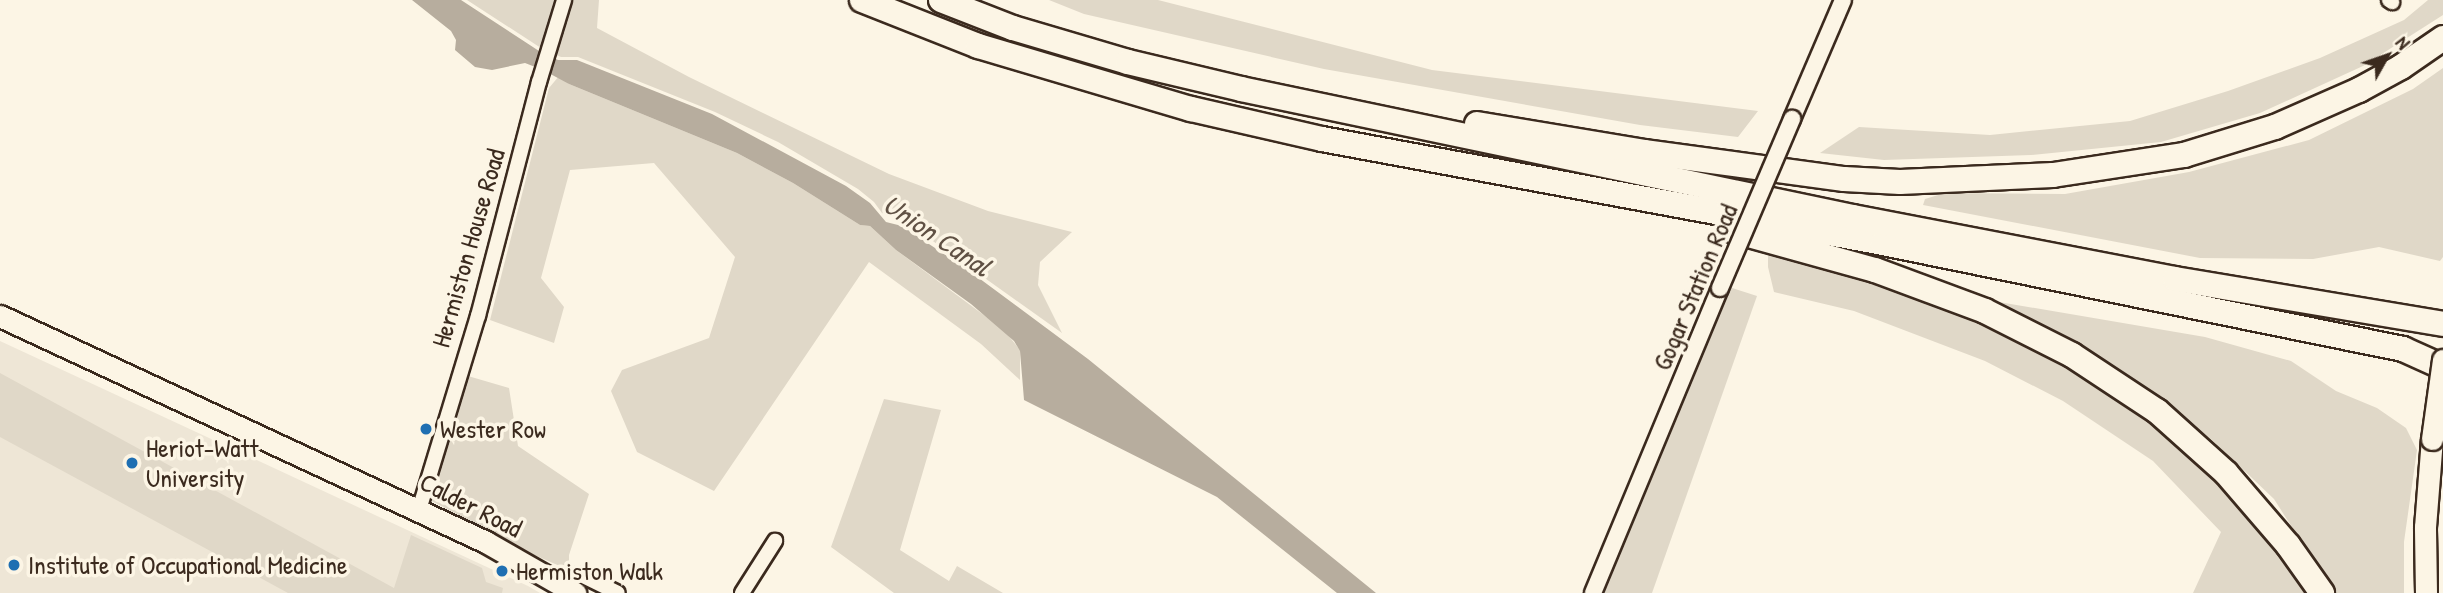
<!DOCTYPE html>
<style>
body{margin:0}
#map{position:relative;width:2443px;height:593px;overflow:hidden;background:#fcf5e5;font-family:"Patrick Hand",sans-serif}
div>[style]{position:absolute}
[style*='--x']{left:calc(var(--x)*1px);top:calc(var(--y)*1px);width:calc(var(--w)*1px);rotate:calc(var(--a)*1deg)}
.built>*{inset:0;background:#eee6d6}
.green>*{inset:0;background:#e0d8c8}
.water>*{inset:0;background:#b7ad9e}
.roads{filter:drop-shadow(2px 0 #3b2a1e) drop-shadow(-2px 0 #3b2a1e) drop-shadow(0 2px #3b2a1e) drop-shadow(0 -2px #3b2a1e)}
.minor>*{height:14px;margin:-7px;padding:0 7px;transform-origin:7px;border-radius:7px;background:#fcf5e5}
.tertiary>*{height:16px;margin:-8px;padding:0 8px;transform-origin:8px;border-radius:8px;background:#fcf5e5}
.primary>*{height:21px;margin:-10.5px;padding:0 10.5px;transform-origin:10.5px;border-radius:10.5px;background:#fcf5e5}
.motorway>*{height:24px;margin:-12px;padding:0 12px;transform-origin:12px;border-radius:12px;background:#fcf5e5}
.bridges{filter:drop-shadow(2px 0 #3b2a1e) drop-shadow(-2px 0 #3b2a1e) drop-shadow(0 2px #3b2a1e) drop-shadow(0 -2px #3b2a1e)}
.tertiary-bridge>*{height:16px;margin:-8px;padding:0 8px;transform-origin:8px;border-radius:8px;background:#fcf5e5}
.primary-bridge>*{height:21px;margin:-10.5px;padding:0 10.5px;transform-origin:10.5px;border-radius:10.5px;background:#fcf5e5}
.dots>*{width:19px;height:19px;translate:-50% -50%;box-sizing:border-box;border:4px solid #fcf5e5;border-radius:50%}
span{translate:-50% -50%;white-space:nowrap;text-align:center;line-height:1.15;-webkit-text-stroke:7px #fcf5e5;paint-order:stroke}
.street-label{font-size:26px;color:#3b2a1e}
.poi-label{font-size:26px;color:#3b2a1e}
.left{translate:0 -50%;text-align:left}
.water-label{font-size:28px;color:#605144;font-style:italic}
.north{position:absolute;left:2352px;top:21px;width:70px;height:70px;-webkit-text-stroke:5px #fcf5e5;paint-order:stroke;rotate:50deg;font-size:19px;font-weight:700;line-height:28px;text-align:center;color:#3b2a1e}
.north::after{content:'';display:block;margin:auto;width:24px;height:32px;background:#3b2a1e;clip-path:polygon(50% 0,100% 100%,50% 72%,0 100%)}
</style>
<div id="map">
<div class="built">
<div style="clip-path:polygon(0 341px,528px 586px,540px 593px,0 593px)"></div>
</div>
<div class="green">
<div style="clip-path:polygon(467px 0,599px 0,597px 28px,689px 77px,889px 174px,988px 211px,1072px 232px,1040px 262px,1038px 285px,1062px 333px,930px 239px,900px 220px,882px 213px,874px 202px,858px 189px,778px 142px,715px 112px,578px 57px,561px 57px,544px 50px)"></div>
<div style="clip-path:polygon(1049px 0,1158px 0,1432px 70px,1758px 111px,1738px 137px,1640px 125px,1324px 69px,1084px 14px)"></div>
<div style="clip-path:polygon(2428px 0,2443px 0,2443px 15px,2363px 66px,2260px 113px,2161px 142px,2031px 155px,1884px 160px,1820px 153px,1859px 127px,1990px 135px,2130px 121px,2228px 91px,2320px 58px,2404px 20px)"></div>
<div style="clip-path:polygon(2443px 68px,2443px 257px,2440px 261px,2379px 247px,2313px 259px,2200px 258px,1923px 205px,1925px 199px,1945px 193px,2065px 194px,2189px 172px,2309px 140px,2413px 89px)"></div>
<div style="clip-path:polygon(559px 76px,569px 84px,737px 153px,793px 183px,860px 225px,870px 226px,896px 250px,1004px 330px,1020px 350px,1020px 380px,981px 344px,869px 262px,714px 491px,637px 452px,611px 391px,622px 370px,709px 338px,735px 257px,654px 163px,570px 170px,541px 278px,564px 307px,554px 343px,490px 320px,549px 88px)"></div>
<div style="clip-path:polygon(1768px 239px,1985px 311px,2157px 411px,2322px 593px,2193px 593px,2221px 532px,2153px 461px,2063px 401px,1985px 361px,1854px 311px,1774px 292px,1768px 267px)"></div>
<div style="clip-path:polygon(1729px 287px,1757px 296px,1652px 593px,1602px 593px)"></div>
<div style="clip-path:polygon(1999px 302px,2205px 337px,2291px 361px,2336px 391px,2377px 408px,2406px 428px,2417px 450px,2404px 542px,2404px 593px,2334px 593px,2274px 499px,2211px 439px,2126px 377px,2052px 329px,1994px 305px)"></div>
<div style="clip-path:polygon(0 373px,394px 588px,411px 535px,482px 568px,486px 582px,503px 588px,502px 593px,288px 593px,0 437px)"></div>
<div style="clip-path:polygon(468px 376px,509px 388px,518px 446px,589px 494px,569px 555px,569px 570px,532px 554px,428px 499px)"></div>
<div style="clip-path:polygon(884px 399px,941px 410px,900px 550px,949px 581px,957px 566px,1003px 593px,894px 593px,831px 547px)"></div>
</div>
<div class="water">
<div style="clip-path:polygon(412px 0,461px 0,539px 51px,558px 60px,577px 60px,712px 114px,846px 186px,870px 203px,886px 222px,902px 226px,968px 270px,1088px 359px,1376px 593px,1337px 593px,1217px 497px,1024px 400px,1020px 351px,1014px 341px,971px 304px,896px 250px,870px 226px,860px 225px,793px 183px,737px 153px,569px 84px,543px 70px,525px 63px,492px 70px,475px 67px,455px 50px,456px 40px,451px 31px)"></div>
</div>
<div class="roads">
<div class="minor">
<div style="--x:2389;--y:0;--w:4;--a:34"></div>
<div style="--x:419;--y:510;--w:203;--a:-73.1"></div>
<div style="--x:478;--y:316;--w:242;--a:-75.4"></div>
<div style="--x:539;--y:82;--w:86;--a:-73"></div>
<div style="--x:579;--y:574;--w:43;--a:26"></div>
<div style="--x:742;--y:593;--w:62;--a:-57.6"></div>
</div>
<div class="tertiary">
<div style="--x:1792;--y:119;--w:129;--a:-66.8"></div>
<div style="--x:1593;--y:593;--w:330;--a:-67.4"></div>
</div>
<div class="primary">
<div style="--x:0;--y:316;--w:536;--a:24.94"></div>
<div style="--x:486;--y:542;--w:103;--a:29.8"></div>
<div style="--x:2426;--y:593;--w:66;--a:-90.9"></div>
<div style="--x:2425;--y:527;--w:88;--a:-85.5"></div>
</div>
<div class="motorway">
<div style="--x:862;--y:0;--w:125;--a:21.6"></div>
<div style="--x:978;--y:46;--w:222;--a:16.5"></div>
<div style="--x:1191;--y:109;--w:134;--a:12.9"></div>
<div style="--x:1322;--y:139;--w:571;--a:10.5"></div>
<div style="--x:1883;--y:243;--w:531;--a:11.52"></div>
<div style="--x:2403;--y:349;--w:44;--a:24.2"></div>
<div style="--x:941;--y:0;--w:77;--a:21.3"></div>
<div style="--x:1013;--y:28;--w:120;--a:16.5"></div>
<div style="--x:1128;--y:62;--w:116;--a:13.4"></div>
<div style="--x:1241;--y:89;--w:625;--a:11.81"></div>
<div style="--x:1853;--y:217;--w:328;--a:10.9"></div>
<div style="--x:2175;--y:279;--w:272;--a:9.5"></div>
<div style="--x:1477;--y:124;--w:169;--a:9.5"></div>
<div style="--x:1644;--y:152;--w:202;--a:7.7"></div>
<div style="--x:1844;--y:179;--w:56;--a:3.1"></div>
<div style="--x:1900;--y:182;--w:153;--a:-2.6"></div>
<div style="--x:2053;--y:175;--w:133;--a:-8.7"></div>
<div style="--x:2184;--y:155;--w:95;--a:-17.1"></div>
<div style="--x:2275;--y:127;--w:92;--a:-23.8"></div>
<div style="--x:2359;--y:90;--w:48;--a:-28.7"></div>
<div style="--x:2401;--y:67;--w:51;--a:-34.6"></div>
<div style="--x:1734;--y:231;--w:146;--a:15.5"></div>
<div style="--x:1875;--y:270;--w:117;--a:20.4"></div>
<div style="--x:1985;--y:311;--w:97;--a:26.8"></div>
<div style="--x:2072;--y:355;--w:102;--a:33.4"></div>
<div style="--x:2157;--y:411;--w:93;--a:41.9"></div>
<div style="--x:2226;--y:473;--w:95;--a:49.3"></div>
<div style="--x:2288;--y:545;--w:59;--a:54.7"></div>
</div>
</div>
<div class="bridges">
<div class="tertiary-bridge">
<div style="--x:1720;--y:288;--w:184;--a:-66.9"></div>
</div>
<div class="primary-bridge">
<div style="--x:2432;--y:439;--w:80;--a:-82.1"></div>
</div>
</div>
<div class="dots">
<div style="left:426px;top:429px;background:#1f6fb2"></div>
<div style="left:132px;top:463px;background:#1f6fb2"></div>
<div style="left:14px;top:565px;background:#1f6fb2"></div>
<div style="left:502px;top:571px;background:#1f6fb2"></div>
</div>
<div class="street-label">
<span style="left:468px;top:248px;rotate:-74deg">Hermiston House Road</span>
<span style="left:1695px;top:287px;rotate:-67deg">Gogar Station Road</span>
<span style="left:471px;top:505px;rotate:27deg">Calder Road</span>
</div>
<div class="poi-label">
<span class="left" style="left:440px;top:429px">Wester Row</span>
<span class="left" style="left:146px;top:463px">Heriot-Watt<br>University</span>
<span class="left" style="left:28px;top:565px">Institute of Occupational Medicine</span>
<span class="left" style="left:516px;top:571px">Hermiston Walk</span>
</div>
<div class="water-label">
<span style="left:937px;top:235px;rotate:34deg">Union Canal</span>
</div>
<div class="north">N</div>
</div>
